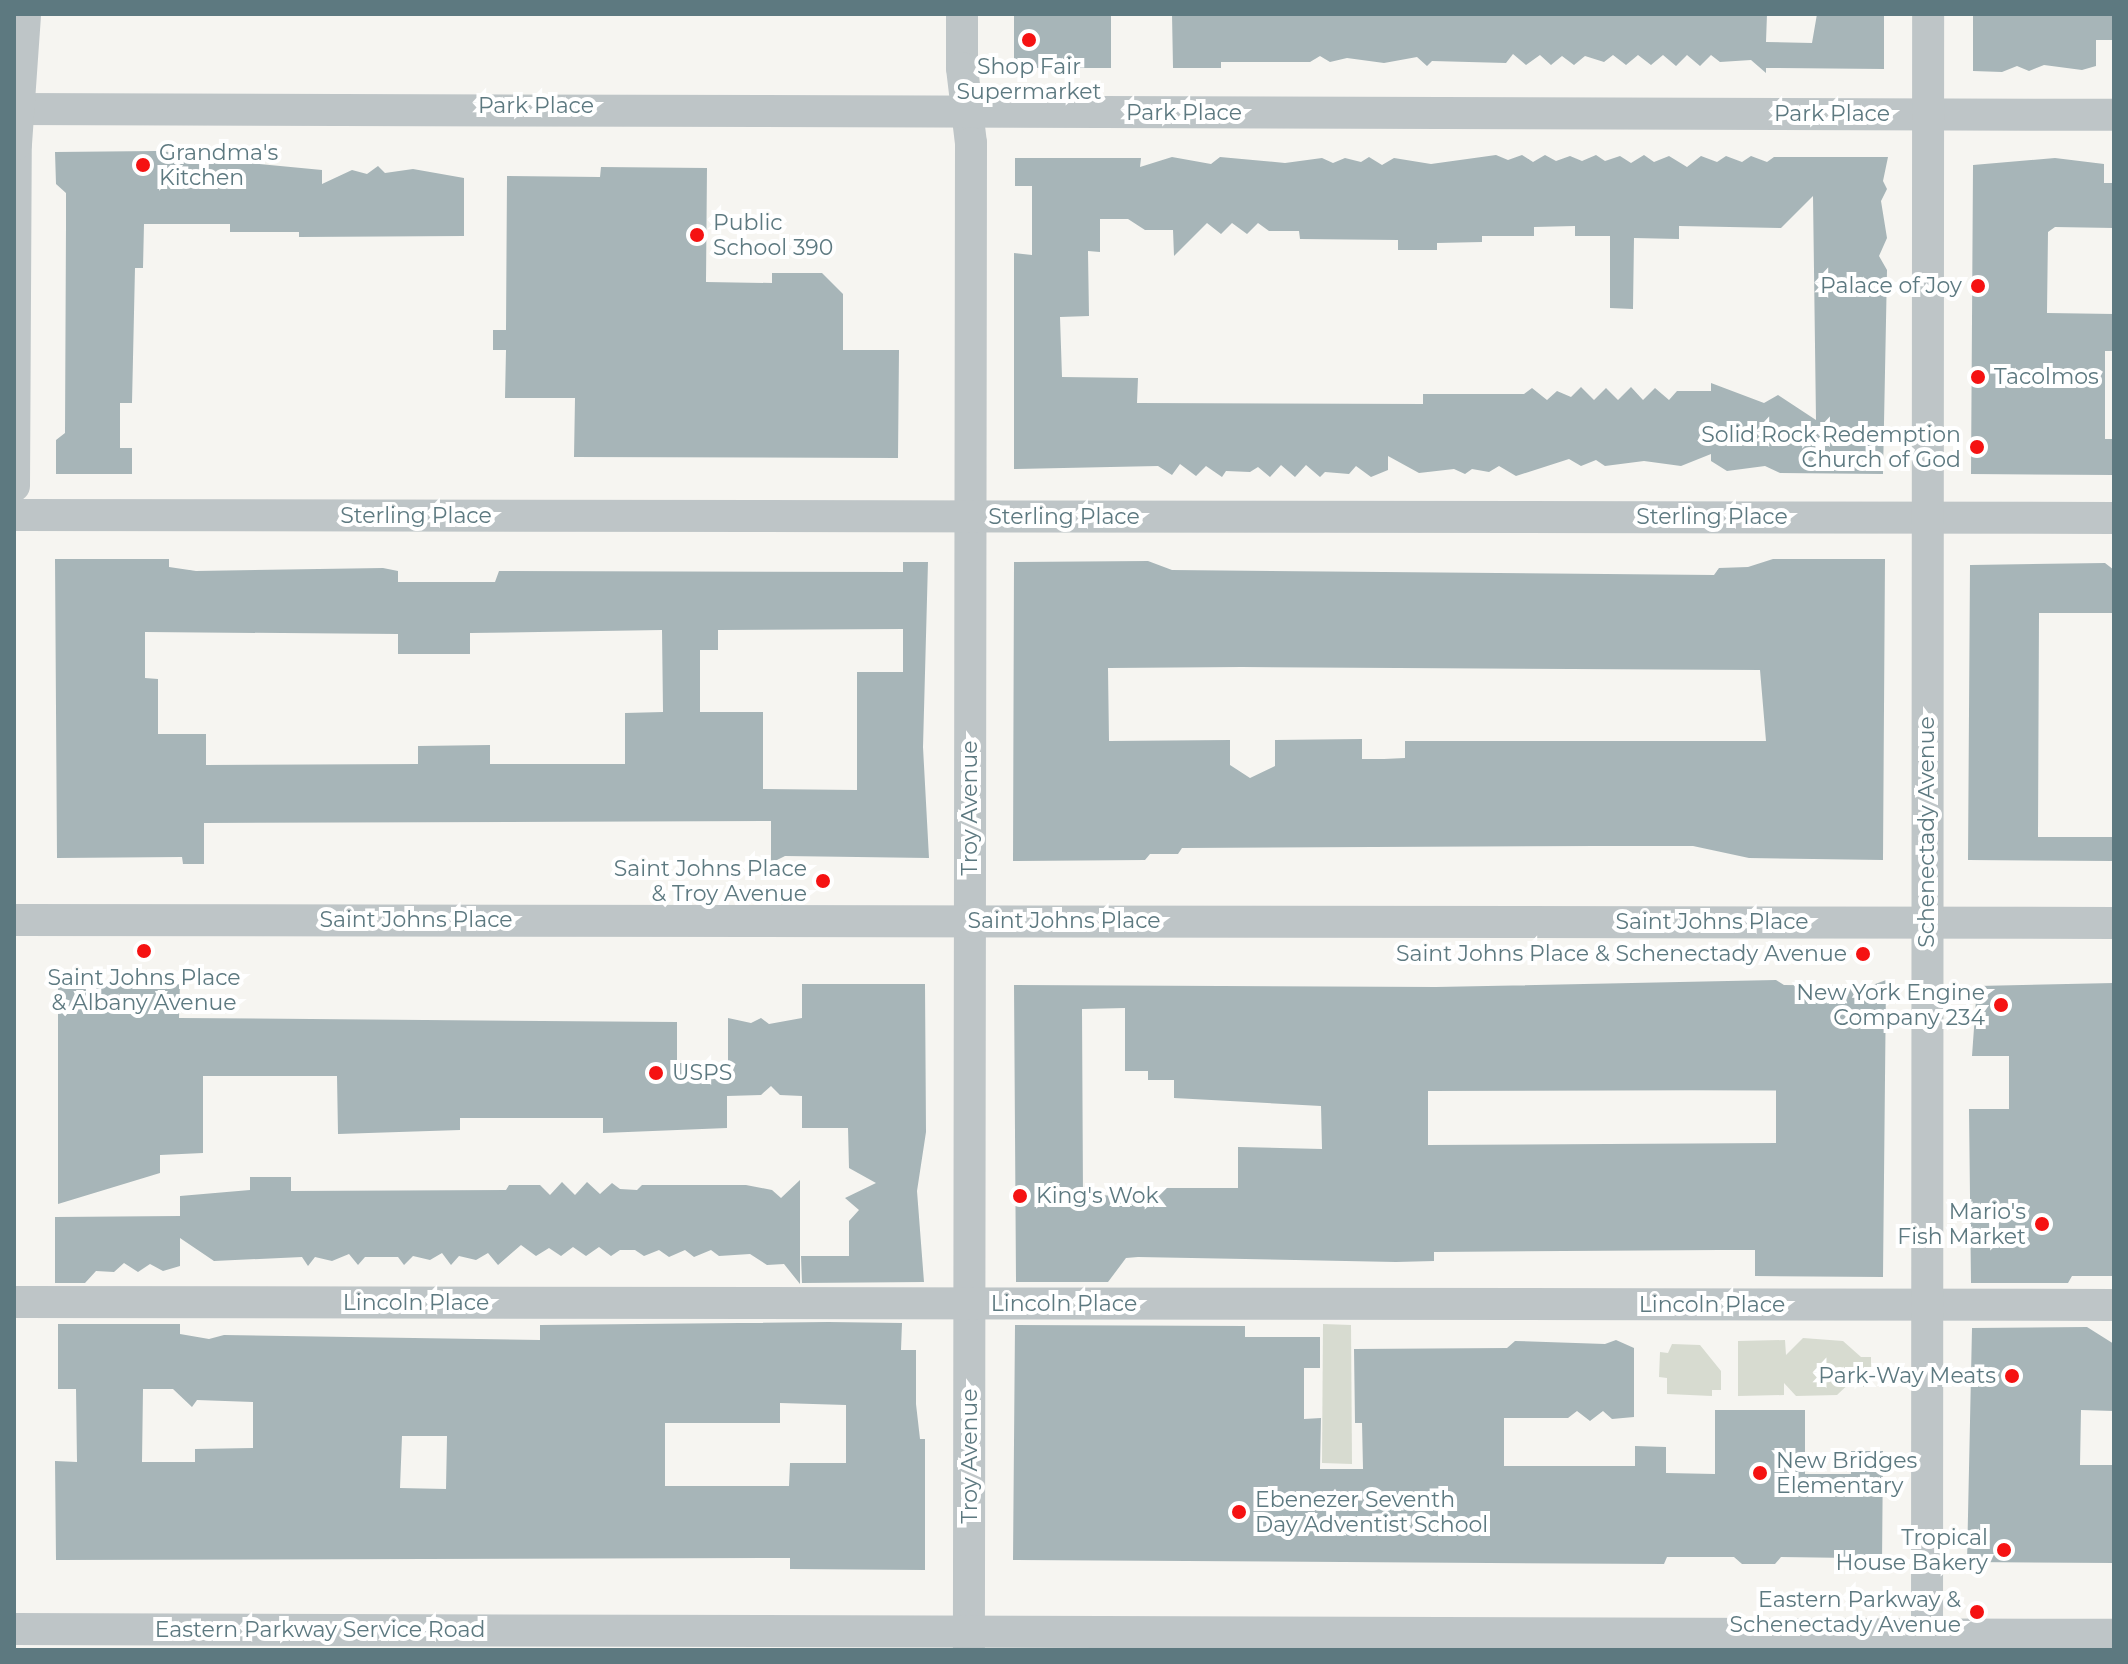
<!DOCTYPE html>
<style>
body{margin:0}
#map{position:relative;width:2128px;height:1664px;overflow:hidden;background:#f6f5f1;font-family:Montserrat,sans-serif}
div>[style]{position:absolute}
[style*='--x']{left:calc(var(--x)*1px);top:calc(var(--y)*1px);width:calc(var(--w)*1px);rotate:calc(var(--a)*1deg)}
.green>*{inset:0;background:#d7dbd0}
.building>*{inset:0;background:#a7b5b8}
.minor>*{height:32px;margin:-16px;padding:0 16px;transform-origin:16px;border-radius:16px;background:#bec5c7}
.dots>*{width:22px;height:22px;translate:-50% -50%;box-sizing:border-box;border:4px solid #fff;border-radius:50%}
span{translate:-50% -50%;white-space:nowrap;text-align:center;line-height:1.15;-webkit-text-stroke:8px #fff;paint-order:stroke}
.poi-label{font-size:22px;color:#5d7980}
.left{translate:0 -50%;text-align:left}
.right{translate:-100% -50%;text-align:right}
.street-label{font-size:22px;color:#5d7980}
.frame{position:absolute;inset:0;border:16px solid #5d7980;pointer-events:none}
</style>
<div id="map">
<div class="green">
<div style="clip-path:polygon(1323px 1324px,1351px 1325px,1352px 1464px,1322px 1463px)"></div>
<div style="clip-path:polygon(1803px 1338px,1843px 1341px,1861px 1357px,1871px 1357px,1871px 1387px,1856px 1387px,1855px 1378px,1837px 1395px,1796px 1396px,1784px 1383px,1784px 1395px,1738px 1396px,1738px 1341px,1785px 1340px,1786px 1355px)"></div>
<div style="clip-path:polygon(1672px 1344px,1700px 1345px,1721px 1371px,1721px 1390px,1712px 1390px,1712px 1396px,1667px 1394px,1667px 1378px,1659px 1377px,1660px 1352px,1668px 1353px)"></div>
</div>
<div class="building">
<div style="clip-path:polygon(1014px 14px,1111px 14px,1111px 68px,1021px 68px,1014px 61px)"></div>
<div style="clip-path:polygon(1172px 14px,1767px 14px,1766px 42px,1812px 43px,1817px 14px,1884px 14px,1884px 69px,1766px 68px,1766px 73px,1751px 60px,1720px 62px,1711px 55px,1700px 66px,1687px 55px,1676px 66px,1663px 55px,1651px 65px,1638px 55px,1626px 65px,1613px 55px,1604px 62px,1585px 56px,1574px 65px,1562px 56px,1551px 65px,1540px 55px,1526px 65px,1513px 54px,1506px 63px,1432px 61px,1427px 66px,1417px 57px,1384px 63px,1347px 58px,1330px 62px,1320px 56px,1310px 62px,1221px 62px,1221px 68px,1173px 68px)"></div>
<div style="clip-path:polygon(1973px 14px,2114px 14px,2114px 40px,2096px 40px,2096px 66px,2082px 70px,2044px 65px,2029px 71px,2017px 66px,2002px 72px,1973px 71px)"></div>
<div style="clip-path:polygon(156px 151px,193px 154px,198px 160px,212px 153px,229px 161px,322px 170px,322px 184px,352px 170px,367px 174px,378px 166px,385px 173px,413px 169px,464px 178px,464px 236px,299px 237px,299px 232px,230px 232px,230px 224px,144px 224px,143px 268px,135px 268px,132px 403px,120px 403px,120px 448px,132px 448px,132px 474px,56px 474px,56px 440px,65px 433px,66px 224px,66px 193px,56px 184px,55px 152px)"></div>
<div style="clip-path:polygon(evenodd,1496px 155px,1508px 160px,1522px 155px,1533px 162px,1545px 155px,1556px 161px,1570px 156px,1582px 161px,1596px 155px,1605px 161px,1620px 156px,1631px 163px,1644px 155px,1654px 162px,1669px 156px,1687px 167px,1701px 156px,1717px 162px,1726px 156px,1742px 162px,1751px 156px,1767px 162px,1774px 157px,1888px 157px,1883px 181px,1887px 189px,1881px 201px,1887px 238px,1879px 256px,1887px 270px,1883px 474px,1780px 473px,1765px 466px,1727px 471px,1711px 461px,1711px 454px,1681px 466px,1644px 461px,1605px 466px,1596px 460px,1581px 466px,1569px 459px,1516px 476px,1499px 466px,1489px 472px,1472px 469px,1465px 474px,1454px 469px,1419px 473px,1388px 456px,1388px 470px,1371px 477px,1356px 466px,1349px 474px,1325px 472px,1320px 477px,1306px 465px,1295px 477px,1281px 465px,1270px 477px,1258px 467px,1250px 472px,1226px 471px,1222px 477px,1206px 466px,1196px 476px,1180px 464px,1172px 475px,1158px 466px,1014px 469px,1014px 253px,1032px 255px,1032px 186px,1015px 186px,1015px 158px,1141px 158px,1140px 167px,1172px 157px,1211px 164px,1220px 157px,1285px 163px,1322px 158px,1333px 163px,1345px 158px,1361px 162px,1369px 157px,1382px 165px,1394px 158px,1431px 164px,1496px 155px,1813px 196px,1816px 420px,1778px 395px,1764px 403px,1711px 383px,1711px 391px,1677px 391px,1669px 400px,1655px 388px,1643px 400px,1631px 387px,1618px 400px,1606px 388px,1594px 400px,1581px 387px,1571px 397px,1557px 391px,1547px 400px,1532px 388px,1524px 394px,1423px 394px,1423px 404px,1137px 403px,1138px 378px,1062px 377px,1060px 317px,1089px 316px,1088px 251px,1100px 252px,1100px 219px,1128px 219px,1145px 230px,1173px 230px,1174px 256px,1207px 223px,1221px 234px,1232px 223px,1247px 234px,1258px 223px,1269px 231px,1299px 231px,1300px 239px,1398px 240px,1398px 250px,1437px 250px,1437px 243px,1482px 242px,1482px 236px,1534px 236px,1534px 227px,1575px 226px,1575px 236px,1610px 236px,1610px 308px,1633px 309px,1634px 238px,1679px 239px,1679px 226px,1781px 228px,1813px 196px)"></div>
<div style="clip-path:polygon(2055px 158px,2104px 164px,2104px 183px,2114px 183px,2114px 228px,2055px 227px,2048px 232px,2047px 313px,2114px 314px,2114px 351px,2105px 351px,2105px 439px,2114px 439px,2114px 475px,1971px 474px,1973px 165px)"></div>
<div style="clip-path:polygon(601px 167px,707px 168px,706px 282px,772px 283px,772px 273px,822px 273px,843px 294px,843px 350px,899px 350px,898px 458px,574px 457px,575px 398px,505px 398px,506px 350px,493px 350px,493px 330px,506px 330px,507px 176px,600px 177px)"></div>
<div style="clip-path:polygon(evenodd,55px 559px,169px 559px,169px 567px,196px 571px,383px 568px,398px 571px,398px 582px,495px 582px,499px 571px,903px 572px,903px 562px,928px 562px,923px 747px,929px 858px,785px 856px,771px 863px,771px 821px,204px 823px,204px 864px,183px 864px,182px 857px,57px 858px,55px 559px,903px 629px,903px 672px,857px 672px,857px 790px,763px 789px,763px 712px,700px 712px,700px 650px,718px 650px,718px 630px,903px 629px,55px 559px,662px 630px,663px 712px,625px 713px,625px 764px,490px 764px,490px 745px,418px 746px,418px 764px,206px 765px,206px 734px,158px 734px,158px 679px,145px 678px,145px 632px,398px 634px,398px 654px,470px 654px,470px 633px,662px 630px)"></div>
<div style="clip-path:polygon(evenodd,1773px 559px,1885px 559px,1883px 860px,1749px 858px,1693px 846px,1596px 846px,1182px 848px,1178px 854px,1150px 854px,1145px 860px,1013px 861px,1014px 562px,1148px 561px,1172px 570px,1714px 575px,1719px 568px,1748px 567px,1773px 559px,1242px 667px,1760px 670px,1766px 741px,1405px 741px,1405px 758px,1384px 759px,1362px 759px,1362px 739px,1275px 740px,1275px 766px,1250px 778px,1230px 765px,1230px 740px,1109px 741px,1108px 668px,1242px 667px)"></div>
<div style="clip-path:polygon(2105px 563px,2114px 570px,2114px 613px,2039px 613px,2038px 837px,2114px 837px,2114px 861px,1968px 860px,1970px 565px)"></div>
<div style="clip-path:polygon(evenodd,1776px 980px,1784px 985px,1870px 986px,1886px 980px,1883px 1277px,1755px 1276px,1755px 1250px,1720px 1250px,1434px 1252px,1434px 1261px,1396px 1262px,1138px 1257px,1126px 1258px,1108px 1282px,1016px 1282px,1014px 985px,1436px 987px,1776px 980px,1125px 1008px,1125px 1071px,1148px 1071px,1148px 1080px,1174px 1080px,1174px 1098px,1321px 1106px,1322px 1149px,1238px 1147px,1238px 1188px,1163px 1188px,1163px 1192px,1138px 1191px,1138px 1196px,1083px 1195px,1082px 1009px,1125px 1008px,1776px 980px,1776px 1090px,1776px 1143px,1428px 1145px,1428px 1091px,1776px 1090px)"></div>
<div style="clip-path:polygon(58px 983px,180px 983px,179px 1018px,677px 1022px,677px 1063px,728px 1063px,728px 1018px,751px 1023px,761px 1018px,769px 1024px,802px 1018px,802px 984px,925px 984px,926px 1132px,917px 1191px,924px 1282px,802px 1283px,801px 1256px,849px 1256px,849px 1221px,859px 1210px,845px 1198px,876px 1183px,849px 1168px,848px 1128px,802px 1128px,802px 1096px,780px 1095px,771px 1086px,761px 1095px,727px 1096px,727px 1128px,603px 1133px,603px 1118px,460px 1118px,460px 1130px,338px 1134px,337px 1076px,203px 1076px,203px 1153px,160px 1155px,160px 1173px,58px 1204px)"></div>
<div style="clip-path:polygon(2114px 983px,2114px 1276px,2072px 1276px,2068px 1283px,1971px 1283px,1969px 1109px,2009px 1109px,2009px 1056px,1972px 1056px,1977px 986px)"></div>
<div style="clip-path:polygon(250px 1177px,291px 1177px,291px 1191px,506px 1190px,509px 1185px,540px 1185px,550px 1195px,562px 1182px,575px 1195px,587px 1182px,600px 1194px,612px 1183px,620px 1189px,637px 1190px,642px 1185px,746px 1185px,772px 1190px,781px 1198px,800px 1180px,800px 1284px,784px 1264px,767px 1265px,750px 1254px,719px 1256px,711px 1250px,694px 1257px,685px 1250px,669px 1257px,659px 1250px,644px 1256px,635px 1250px,620px 1250px,611px 1256px,599px 1247px,586px 1256px,573px 1247px,561px 1256px,549px 1248px,536px 1256px,521px 1245px,498px 1265px,488px 1253px,476px 1260px,459px 1256px,451px 1265px,442px 1253px,430px 1260px,413px 1256px,404px 1265px,398px 1257px,365px 1257px,358px 1265px,349px 1254px,332px 1261px,315px 1257px,308px 1266px,302px 1257px,214px 1261px,180px 1238px,180px 1266px,163px 1271px,150px 1264px,138px 1272px,124px 1263px,114px 1272px,96px 1271px,85px 1283px,55px 1283px,55px 1217px,180px 1216px,180px 1196px,250px 1190px)"></div>
<div style="clip-path:polygon(evenodd,828px 1322px,902px 1323px,901px 1350px,916px 1350px,916px 1404px,920px 1439px,925px 1439px,925px 1570px,790px 1569px,790px 1558px,56px 1560px,55px 1461px,77px 1462px,76px 1389px,58px 1389px,58px 1324px,180px 1324px,180px 1334px,209px 1339px,224px 1335px,540px 1340px,540px 1325px,828px 1322px,143px 1389px,173px 1389px,192px 1407px,197px 1400px,253px 1402px,253px 1448px,195px 1449px,195px 1462px,142px 1462px,143px 1389px,828px 1322px,780px 1403px,846px 1405px,846px 1463px,790px 1463px,789px 1486px,665px 1486px,665px 1423px,780px 1423px,780px 1403px,828px 1322px,402px 1436px,447px 1436px,446px 1489px,400px 1488px,402px 1436px)"></div>
<div style="clip-path:polygon(1015px 1325px,1245px 1326px,1245px 1337px,1320px 1337px,1320px 1368px,1304px 1368px,1304px 1419px,1321px 1418px,1320px 1469px,1363px 1469px,1362px 1423px,1355px 1423px,1354px 1349px,1507px 1348px,1515px 1341px,1605px 1344px,1616px 1340px,1634px 1348px,1634px 1417px,1612px 1419px,1603px 1411px,1590px 1421px,1577px 1411px,1568px 1418px,1504px 1418px,1504px 1466px,1635px 1466px,1635px 1446px,1666px 1447px,1666px 1473px,1715px 1474px,1715px 1410px,1805px 1410px,1805px 1474px,1851px 1474px,1851px 1451px,1883px 1451px,1882px 1564px,1852px 1564px,1852px 1558px,1781px 1557px,1775px 1564px,1742px 1564px,1734px 1557px,1667px 1557px,1664px 1564px,1013px 1560px)"></div>
<div style="clip-path:polygon(2087px 1327px,2114px 1344px,2114px 1411px,2081px 1410px,2080px 1465px,2114px 1465px,2114px 1563px,1967px 1562px,1972px 1328px)"></div>
</div>
<div class="minor">
<div style="--x:962;--y:14;--w:54;--a:90"></div>
<div style="--x:962;--y:68;--w:76;--a:83.2"></div>
<div style="--x:971;--y:143;--w:1507;--a:90.08"></div>
<div style="--x:14;--y:109;--w:2100;--a:0.16"></div>
<div style="--x:14;--y:486;--w:342;--a:-89.7"></div>
<div style="--x:16;--y:144;--w:130;--a:-86"></div>
<div style="--x:14;--y:515;--w:2100;--a:0.08"></div>
<div style="--x:14;--y:920;--w:2100;--a:0.08"></div>
<div style="--x:14;--y:1302;--w:2100;--a:0.08"></div>
<div style="--x:14;--y:1629;--w:2100;--a:0.16"></div>
<div style="--x:1927;--y:1650;--w:1636;--a:-89.96"></div>
</div>
<div class="dots">
<div style="left:1029px;top:40px;background:#f51212"></div>
<div style="left:143px;top:165px;background:#f51212"></div>
<div style="left:697px;top:235px;background:#f51212"></div>
<div style="left:1978px;top:286px;background:#f51212"></div>
<div style="left:1978px;top:377px;background:#f51212"></div>
<div style="left:1977px;top:447px;background:#f51212"></div>
<div style="left:823px;top:881px;background:#f51212"></div>
<div style="left:144px;top:951px;background:#f51212"></div>
<div style="left:1863px;top:954px;background:#f51212"></div>
<div style="left:2001px;top:1005px;background:#f51212"></div>
<div style="left:656px;top:1073px;background:#f51212"></div>
<div style="left:1020px;top:1196px;background:#f51212"></div>
<div style="left:2042px;top:1224px;background:#f51212"></div>
<div style="left:2012px;top:1376px;background:#f51212"></div>
<div style="left:1760px;top:1473px;background:#f51212"></div>
<div style="left:1239px;top:1512px;background:#f51212"></div>
<div style="left:2004px;top:1550px;background:#f51212"></div>
<div style="left:1977px;top:1612px;background:#f51212"></div>
</div>
<div class="poi-label">
<span style="left:1029px;top:79px">Shop Fair<br>Supermarket</span>
<span class="left" style="left:159px;top:165px">Grandma's<br>Kitchen</span>
<span class="left" style="left:713px;top:235px">Public<br>School 390</span>
<span class="right" style="left:1962px;top:286px">Palace of Joy</span>
<span class="left" style="left:1994px;top:377px">Tacolmos</span>
<span class="right" style="left:1961px;top:447px">Solid Rock Redemption<br>Church of God</span>
<span class="right" style="left:807px;top:881px">Saint Johns Place<br>&amp; Troy Avenue</span>
<span class="right" style="left:1847px;top:954px">Saint Johns Place &amp; Schenectady Avenue</span>
<span style="left:144px;top:990px">Saint Johns Place<br>&amp; Albany Avenue</span>
<span class="right" style="left:1985px;top:1005px">New York Engine<br>Company 234</span>
<span class="left" style="left:672px;top:1073px">USPS</span>
<span class="left" style="left:1036px;top:1196px">King's Wok</span>
<span class="right" style="left:2026px;top:1224px">Mario's<br>Fish Market</span>
<span class="right" style="left:1996px;top:1376px">Park-Way Meats</span>
<span class="left" style="left:1776px;top:1473px">New Bridges<br>Elementary</span>
<span class="left" style="left:1255px;top:1512px">Ebenezer Seventh<br>Day Adventist School</span>
<span class="right" style="left:1988px;top:1550px">Tropical<br>House Bakery</span>
<span class="right" style="left:1961px;top:1612px">Eastern Parkway &amp;<br>Schenectady Avenue</span>
</div>
<div class="street-label">
<span style="left:536px;top:106px">Park Place</span>
<span style="left:1184px;top:113px">Park Place</span>
<span style="left:1832px;top:114px">Park Place</span>
<span style="left:416px;top:516px">Sterling Place</span>
<span style="left:1064px;top:517px">Sterling Place</span>
<span style="left:1712px;top:517px">Sterling Place</span>
<span style="left:970px;top:808px;rotate:-90deg">Troy Avenue</span>
<span style="left:1927px;top:832px;rotate:-90deg">Schenectady Avenue</span>
<span style="left:416px;top:920px">Saint Johns Place</span>
<span style="left:1064px;top:921px">Saint Johns Place</span>
<span style="left:1712px;top:922px">Saint Johns Place</span>
<span style="left:416px;top:1303px">Lincoln Place</span>
<span style="left:1064px;top:1304px">Lincoln Place</span>
<span style="left:1712px;top:1305px">Lincoln Place</span>
<span style="left:970px;top:1456px;rotate:-90deg">Troy Avenue</span>
<span style="left:320px;top:1630px">Eastern Parkway Service Road</span>
</div>
<div class="frame"></div>
</div>
